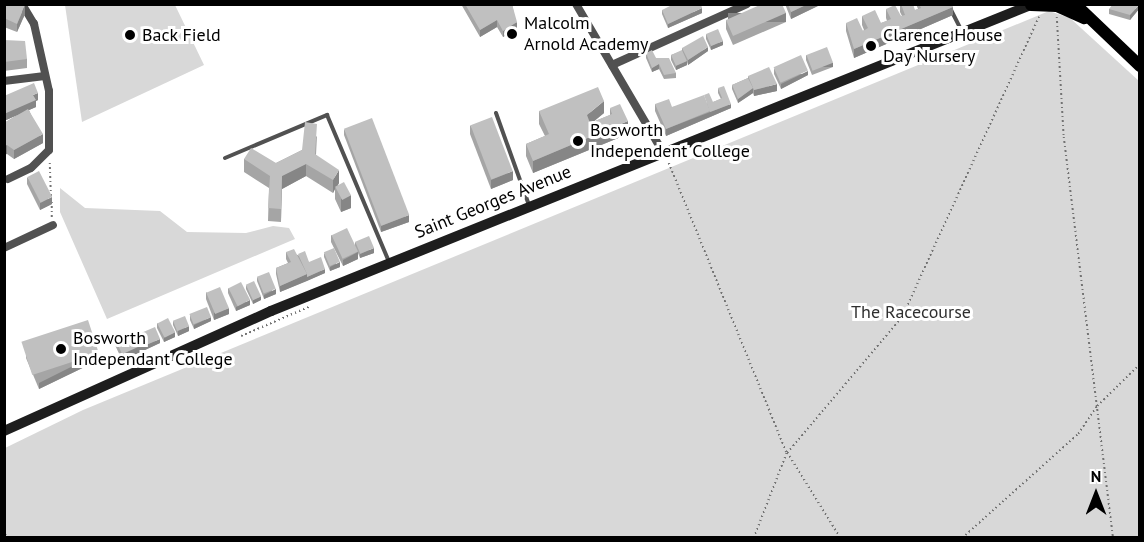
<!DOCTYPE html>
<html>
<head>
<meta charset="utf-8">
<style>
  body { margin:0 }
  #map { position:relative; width:1144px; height:542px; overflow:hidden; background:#fff; font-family:"PT Sans",sans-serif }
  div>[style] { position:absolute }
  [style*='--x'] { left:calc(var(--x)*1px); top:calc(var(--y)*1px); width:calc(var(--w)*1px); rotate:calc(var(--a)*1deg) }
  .green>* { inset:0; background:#d8d8d8 }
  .path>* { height:1.5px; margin-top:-0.75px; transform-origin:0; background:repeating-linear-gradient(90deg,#737373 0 1.5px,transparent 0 4.5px) }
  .lane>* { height:4px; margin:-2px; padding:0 2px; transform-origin:2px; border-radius:2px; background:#515151 }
  .street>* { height:8px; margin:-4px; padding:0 4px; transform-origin:4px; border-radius:4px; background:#515151 }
  .secondary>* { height:10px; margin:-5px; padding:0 5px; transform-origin:5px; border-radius:5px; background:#1e1e1e }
  .primary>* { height:12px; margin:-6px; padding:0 6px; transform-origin:6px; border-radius:6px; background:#000 }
  .wall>* { inset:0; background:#a5a5a5 }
  .shaded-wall>* { inset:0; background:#868686; transform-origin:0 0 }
  .building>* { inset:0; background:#c0c0c0; transform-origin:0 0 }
  .dots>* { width:16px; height:16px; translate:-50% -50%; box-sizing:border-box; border:3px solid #fff; border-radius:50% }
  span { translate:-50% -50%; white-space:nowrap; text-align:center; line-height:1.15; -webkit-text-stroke:6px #fff; paint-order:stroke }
  .poi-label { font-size:18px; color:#000 }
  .left { translate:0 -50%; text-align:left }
  .street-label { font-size:18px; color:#000 }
  .park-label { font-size:18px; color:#2f2f2f }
  .frame { position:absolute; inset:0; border:6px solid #000; pointer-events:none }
  .north { position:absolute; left:1066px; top:464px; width:60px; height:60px; -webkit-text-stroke:4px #fff; paint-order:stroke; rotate:0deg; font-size:16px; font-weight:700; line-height:24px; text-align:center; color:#000 }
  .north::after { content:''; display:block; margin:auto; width:21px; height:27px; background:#000; clip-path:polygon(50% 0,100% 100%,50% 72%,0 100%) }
</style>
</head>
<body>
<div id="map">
  <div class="green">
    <i style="clip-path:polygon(65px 5px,175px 5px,204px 65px,82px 122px)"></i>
    <i style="clip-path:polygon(1049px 11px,1070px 18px,1139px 81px,1139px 537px,5px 538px,5px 448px,83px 410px)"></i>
    <i style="clip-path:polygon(60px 188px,85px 208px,160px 211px,187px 232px,246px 233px,273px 226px,289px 228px,295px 239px,107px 319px,60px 212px)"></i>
  </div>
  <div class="path">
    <i style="--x:1057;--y:17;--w:120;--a:86.7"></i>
    <i style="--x:1064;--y:137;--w:404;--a:83"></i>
    <i style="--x:50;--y:163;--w:34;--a:88"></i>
    <i style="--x:669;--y:163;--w:313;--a:67.9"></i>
    <i style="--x:787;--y:453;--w:91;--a:111.2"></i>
    <i style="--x:52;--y:202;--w:16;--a:90"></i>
    <i style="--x:241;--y:336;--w:76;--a:-23.2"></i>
    <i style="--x:4;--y:530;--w:9;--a:69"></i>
    <i style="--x:840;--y:538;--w:100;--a:-121.9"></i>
    <i style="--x:787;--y:453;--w:178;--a:-49.8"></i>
    <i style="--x:902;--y:317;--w:330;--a:-65.5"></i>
    <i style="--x:962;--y:538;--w:156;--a:-41.9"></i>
    <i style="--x:1078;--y:434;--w:34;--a:-56"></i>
    <i style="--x:1097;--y:406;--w:60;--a:-44.3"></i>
  </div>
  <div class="lane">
    <i style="--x:948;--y:4;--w:29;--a:63"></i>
    <i style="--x:496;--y:113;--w:98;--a:70.3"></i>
    <i style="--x:225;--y:158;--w:111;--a:-22.9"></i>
    <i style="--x:327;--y:115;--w:160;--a:67.1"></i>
  </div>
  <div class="street">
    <i style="--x:576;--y:4;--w:172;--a:59.6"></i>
    <i style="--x:612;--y:65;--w:148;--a:-24.3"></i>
    <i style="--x:4;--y:81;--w:41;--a:-7"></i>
    <i style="--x:8;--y:179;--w:25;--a:-26"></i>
    <i style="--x:31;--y:168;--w:25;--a:-45"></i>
    <i style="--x:49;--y:150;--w:59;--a:-90"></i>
    <i style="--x:49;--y:91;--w:69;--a:-102.6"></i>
    <i style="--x:34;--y:24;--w:23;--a:-121"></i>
    <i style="--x:4;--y:248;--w:54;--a:-25.1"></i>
  </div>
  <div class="secondary">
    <i style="--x:4;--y:431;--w:293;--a:-24.2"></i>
    <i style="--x:271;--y:311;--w:822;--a:-21.94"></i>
  </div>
  <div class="primary">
    <i style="--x:1075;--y:4;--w:90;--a:43.6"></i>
    <i style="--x:1031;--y:5;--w:26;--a:2"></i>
    <i style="--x:1057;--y:6;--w:30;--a:24"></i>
  </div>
  <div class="wall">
    <i style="clip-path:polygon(4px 4px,25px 14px,17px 32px,4px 27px)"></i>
    <i style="clip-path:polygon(461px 4px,512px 4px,517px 29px,503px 37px,497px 27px,480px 37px)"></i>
    <i style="clip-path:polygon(785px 4px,822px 4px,791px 19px)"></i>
    <i style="clip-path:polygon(900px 4px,915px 10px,918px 9px,916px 4px,952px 4px,953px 15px,854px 58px,846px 31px,846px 23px,863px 31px,864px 30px,862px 25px,862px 16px,881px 23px,887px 21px,886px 18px,886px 9px,901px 16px,902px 16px,900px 12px)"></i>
    <i style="clip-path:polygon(1109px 9px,1139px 9px,1130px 20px,1109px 14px)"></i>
    <i style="clip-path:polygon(662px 10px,702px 13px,668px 28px,662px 14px)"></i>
    <i style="clip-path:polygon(726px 20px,786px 22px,733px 45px,726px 29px)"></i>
    <i style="clip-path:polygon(706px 34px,723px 45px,711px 50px,706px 39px)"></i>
    <i style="clip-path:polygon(4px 40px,27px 59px,27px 68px,4px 71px)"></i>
    <i style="clip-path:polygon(682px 48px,708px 51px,688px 65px,687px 62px,687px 65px,676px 70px,671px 60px,671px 55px,682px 51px)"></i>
    <i style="clip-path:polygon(646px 53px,656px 58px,676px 73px,676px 78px,664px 79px,659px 69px,652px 72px,646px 58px)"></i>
    <i style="clip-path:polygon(806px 55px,833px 67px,812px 75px,806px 60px)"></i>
    <i style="clip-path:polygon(774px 69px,808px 75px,781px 89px,774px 74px)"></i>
    <i style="clip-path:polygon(748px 76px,777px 91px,754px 96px,753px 93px,738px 103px,732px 89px,732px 85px,748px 78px)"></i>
    <i style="clip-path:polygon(718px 88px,731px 108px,666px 136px,655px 111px,655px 104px,672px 107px,713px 102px,721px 99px,718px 93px)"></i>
    <i style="clip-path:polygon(4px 96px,38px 100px,36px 101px,36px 107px,29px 110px,43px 143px,14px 159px,7px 154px,4px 123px,19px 114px,4px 121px)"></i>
    <i style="clip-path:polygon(610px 108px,628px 134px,533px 173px,526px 156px,526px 144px,545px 136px,539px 124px,539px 111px,604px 113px,593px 122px,610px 115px)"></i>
    <i style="clip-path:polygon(470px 125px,513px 180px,491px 189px,470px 134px)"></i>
    <i style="clip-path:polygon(344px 129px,409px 222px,381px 232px,344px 135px)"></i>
    <i style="clip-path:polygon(317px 136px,316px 155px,339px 183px,338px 185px,351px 208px,341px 212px,335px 199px,335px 189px,333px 193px,306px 176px,282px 189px,281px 222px,268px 221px,269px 188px,244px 172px,244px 159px,276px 163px,302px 150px)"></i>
    <i style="clip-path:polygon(27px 177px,52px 204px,40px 210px,27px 184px)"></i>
    <i style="clip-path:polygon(331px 235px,355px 246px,355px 242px,374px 253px,360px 258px,358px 253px,358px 259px,343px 266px,331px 242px)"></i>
    <i style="clip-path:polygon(286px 252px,298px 255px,309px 262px,325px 273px,280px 292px,276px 274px,276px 268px,288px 263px,286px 259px)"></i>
    <i style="clip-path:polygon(324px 253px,340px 267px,330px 271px,324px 257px)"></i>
    <i style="clip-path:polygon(257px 277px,276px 294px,264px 299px,257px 281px)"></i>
    <i style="clip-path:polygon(246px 285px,261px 300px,253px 304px,246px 289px)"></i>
    <i style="clip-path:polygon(228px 288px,250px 305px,236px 311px,228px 293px)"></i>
    <i style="clip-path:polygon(206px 292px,229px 314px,214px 320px,206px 299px)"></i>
    <i style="clip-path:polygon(190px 315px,211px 321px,194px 329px,190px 320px)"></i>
    <i style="clip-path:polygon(173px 321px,189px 331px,178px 336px,173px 325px)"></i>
    <i style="clip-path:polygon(157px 323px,175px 337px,164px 342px,157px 328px)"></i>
    <i style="clip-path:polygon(136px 335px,160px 343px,122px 360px,115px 345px,115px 338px)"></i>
    <i style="clip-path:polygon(26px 352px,99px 360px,39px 389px,26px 358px)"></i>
  </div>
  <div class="shaded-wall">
    <i style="clip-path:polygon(808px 4px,822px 4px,791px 19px,791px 12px)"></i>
    <i style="clip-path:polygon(25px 5px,25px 14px,17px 32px,17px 24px)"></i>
    <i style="clip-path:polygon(1139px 5px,1139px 9px,1130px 20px,1130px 15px)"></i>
    <i style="clip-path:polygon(953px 7px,953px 15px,854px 58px,854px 49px)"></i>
    <i style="clip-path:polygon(702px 8px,702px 13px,668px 28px,668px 24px)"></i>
    <i style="left:786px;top:13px;width:9px;height:58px;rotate:90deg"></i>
    <i style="clip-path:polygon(497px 20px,497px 27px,480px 37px,480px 30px)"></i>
    <i style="clip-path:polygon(517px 22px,517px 29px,503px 37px,503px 31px)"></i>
    <i style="clip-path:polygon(723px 41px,723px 45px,711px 50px,711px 46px)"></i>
    <i style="clip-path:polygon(708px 47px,708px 51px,688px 65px,688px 60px)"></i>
    <i style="clip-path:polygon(687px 61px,687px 65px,676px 70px,676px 66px)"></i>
    <i style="left:833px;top:63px;width:4px;height:22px;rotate:90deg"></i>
    <i style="clip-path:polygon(659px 64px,659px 69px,652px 72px,652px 68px)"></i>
    <i style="clip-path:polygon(808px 71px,808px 75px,781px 89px,781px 84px)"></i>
    <i style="clip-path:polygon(777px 84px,777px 91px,754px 96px,754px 90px)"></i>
    <i style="clip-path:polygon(753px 88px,753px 93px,738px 103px,738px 99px)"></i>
    <i style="clip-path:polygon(38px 93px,38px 100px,36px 101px,36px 107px,4px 121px,4px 114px,33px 95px)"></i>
    <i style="clip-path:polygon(604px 101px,604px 113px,587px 127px,587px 115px)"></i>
    <i style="clip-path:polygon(731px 104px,731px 108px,666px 136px,666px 129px)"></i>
    <i style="clip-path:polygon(628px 121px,628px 134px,533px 173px,533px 161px)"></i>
    <i style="clip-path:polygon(43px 134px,43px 143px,14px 159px,14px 150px)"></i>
    <i style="clip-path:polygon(7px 145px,7px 154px,4px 155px,4px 146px)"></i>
    <i style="clip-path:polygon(306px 164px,306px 176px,282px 189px,281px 222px,282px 176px)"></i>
    <i style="clip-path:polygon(339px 170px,339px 183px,336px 188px,335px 187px,335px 189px,333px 193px,333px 180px)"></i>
    <i style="clip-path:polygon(513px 171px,513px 180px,491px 189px,491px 180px)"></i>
    <i style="clip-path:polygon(351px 195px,351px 208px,341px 212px,341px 199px)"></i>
    <i style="clip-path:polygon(52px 197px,52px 204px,40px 210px,40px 203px)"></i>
    <i style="clip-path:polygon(409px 215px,409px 222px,381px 232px,381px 226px)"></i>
    <i style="clip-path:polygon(374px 248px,374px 253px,360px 258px,360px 254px)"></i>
    <i style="clip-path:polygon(358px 252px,358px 259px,343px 266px,343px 260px)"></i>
    <i style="clip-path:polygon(340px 262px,340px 267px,330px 271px,330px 267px)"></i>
    <i style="clip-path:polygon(325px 269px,325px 273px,307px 281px,307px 277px)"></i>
    <i style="clip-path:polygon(307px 274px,307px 281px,280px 292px,280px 286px)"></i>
    <i style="clip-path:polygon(276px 289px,276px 294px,264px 299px,264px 295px)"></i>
    <i style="clip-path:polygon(261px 296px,261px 300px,253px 304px,253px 300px)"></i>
    <i style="clip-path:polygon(250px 300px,250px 305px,236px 311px,236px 307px)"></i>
    <i style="clip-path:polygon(229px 308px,229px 314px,214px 320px,214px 313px)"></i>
    <i style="clip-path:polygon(211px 317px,211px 321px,194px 329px,194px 325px)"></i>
    <i style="clip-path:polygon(189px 326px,189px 331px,178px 336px,178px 331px)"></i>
    <i style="clip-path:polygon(175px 332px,175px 337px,164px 342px,164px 337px)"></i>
    <i style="clip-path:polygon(160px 339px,160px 343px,141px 352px,141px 347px)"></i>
    <i style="clip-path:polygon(141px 345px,141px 352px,122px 360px,122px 353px)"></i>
    <i style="clip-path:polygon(99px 353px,99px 360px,39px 389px,39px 383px)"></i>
  </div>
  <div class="building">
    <i style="clip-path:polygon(4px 4px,25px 5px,17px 24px,4px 18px)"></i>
    <i style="clip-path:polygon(465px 4px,512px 4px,517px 22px,503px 31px,497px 20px,480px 30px)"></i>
    <i style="clip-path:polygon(674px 4px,701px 4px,702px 8px,668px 24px,662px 10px)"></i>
    <i style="clip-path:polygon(762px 4px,782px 4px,786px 13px,733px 36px,726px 20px)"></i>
    <i style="clip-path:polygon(788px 4px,808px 4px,791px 12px)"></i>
    <i style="clip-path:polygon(901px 4px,913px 4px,915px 10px,921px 8px,919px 4px,952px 4px,953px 7px,854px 49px,846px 23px,857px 18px,863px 31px,868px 28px,862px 16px,875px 10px,881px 23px,891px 19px,886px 9px,895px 5px,901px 16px,905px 15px)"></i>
    <i style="clip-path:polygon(1113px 4px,1138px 4px,1139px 5px,1130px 15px,1109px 9px)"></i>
    <i style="left:718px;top:29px;width:13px;height:13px;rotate:67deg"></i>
    <i style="clip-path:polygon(703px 36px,708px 47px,688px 60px,682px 48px)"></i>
    <i style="clip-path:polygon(4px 40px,25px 41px,27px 59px,4px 62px)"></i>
    <i style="left:827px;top:47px;width:17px;height:22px;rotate:69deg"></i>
    <i style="clip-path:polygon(652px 50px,656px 58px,669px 58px,676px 73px,664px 75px,659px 64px,652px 68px,646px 53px)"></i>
    <i style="left:682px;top:50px;width:12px;height:12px;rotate:66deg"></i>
    <i style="left:801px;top:55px;width:17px;height:30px;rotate:66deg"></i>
    <i style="clip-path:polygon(769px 67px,777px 84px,754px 90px,748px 76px)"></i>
    <i style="clip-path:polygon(748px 78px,753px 88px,738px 99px,732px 85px)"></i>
    <i style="clip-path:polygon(34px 83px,38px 93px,33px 95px,36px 100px,4px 114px,4px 96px)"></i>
    <i style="clip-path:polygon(724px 86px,731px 104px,710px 112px,704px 95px,709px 93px,713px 102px,722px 98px,718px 88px)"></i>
    <i style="clip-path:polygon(598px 87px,604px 101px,587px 115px,590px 123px,612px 114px,610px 108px,620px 104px,628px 121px,533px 161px,526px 144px,549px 134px,539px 111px)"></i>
    <i style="clip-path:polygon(704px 95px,710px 111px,666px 129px,655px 104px,669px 99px,672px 107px)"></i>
    <i style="clip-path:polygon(28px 109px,43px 134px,14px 150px,7px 145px,4px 146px,4px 123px)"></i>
    <i style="left:492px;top:117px;width:58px;height:23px;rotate:69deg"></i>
    <i style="left:372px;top:118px;width:104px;height:30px;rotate:69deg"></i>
    <i style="clip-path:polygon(305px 122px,317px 124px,315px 154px,339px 170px,333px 180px,306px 164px,282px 176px,281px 209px,268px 208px,270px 176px,244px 159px,251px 148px,276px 163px,302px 150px)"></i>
    <i style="left:39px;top:171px;width:29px;height:13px;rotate:63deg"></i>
    <i style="left:344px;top:182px;width:15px;height:10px;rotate:62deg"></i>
    <i style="left:347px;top:228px;width:26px;height:17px;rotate:65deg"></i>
    <i style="left:369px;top:236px;width:13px;height:15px;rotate:67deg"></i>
    <i style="left:334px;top:248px;width:15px;height:11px;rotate:67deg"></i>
    <i style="clip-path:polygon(294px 249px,307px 274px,280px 286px,276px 268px,291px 262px,286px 252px)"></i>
    <i style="clip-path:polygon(305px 251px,309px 262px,321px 257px,325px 269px,307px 277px,307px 274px,298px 254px)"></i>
    <i style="left:269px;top:272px;width:18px;height:13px;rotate:68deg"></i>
    <i style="left:254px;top:281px;width:17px;height:9px;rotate:65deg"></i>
    <i style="left:241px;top:282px;width:20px;height:14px;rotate:63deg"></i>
    <i style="left:220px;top:287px;width:23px;height:15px;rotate:67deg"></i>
    <i style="left:207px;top:307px;width:11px;height:19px;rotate:68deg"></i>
    <i style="left:185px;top:316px;width:11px;height:13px;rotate:68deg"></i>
    <i style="left:168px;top:318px;width:16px;height:12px;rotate:63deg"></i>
    <i style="left:88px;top:320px;width:35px;height:70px;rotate:72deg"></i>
    <i style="left:155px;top:327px;width:13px;height:21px;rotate:67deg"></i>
    <i style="left:134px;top:330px;width:17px;height:21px;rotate:65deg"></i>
  </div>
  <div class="dots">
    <i style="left:512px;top:34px;background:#000"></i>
    <i style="left:130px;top:35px;background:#000"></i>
    <i style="left:871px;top:46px;background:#000"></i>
    <i style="left:578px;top:141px;background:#000"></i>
    <i style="left:61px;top:349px;background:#000"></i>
  </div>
  <div class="poi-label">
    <span class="left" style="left:524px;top:34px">Malcolm<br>Arnold Academy</span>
    <span class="left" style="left:142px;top:35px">Back Field</span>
    <span class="left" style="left:883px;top:46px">Clarence House<br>Day Nursery</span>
    <span class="left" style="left:590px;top:141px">Bosworth<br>Independent College</span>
    <span class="left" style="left:73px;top:349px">Bosworth<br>Independant College</span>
  </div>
  <div class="street-label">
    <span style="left:493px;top:202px;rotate:-22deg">Saint Georges Avenue</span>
  </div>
  <div class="park-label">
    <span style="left:911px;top:312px">The Racecourse</span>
  </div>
  <div class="frame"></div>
  <div class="north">N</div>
</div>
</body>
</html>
